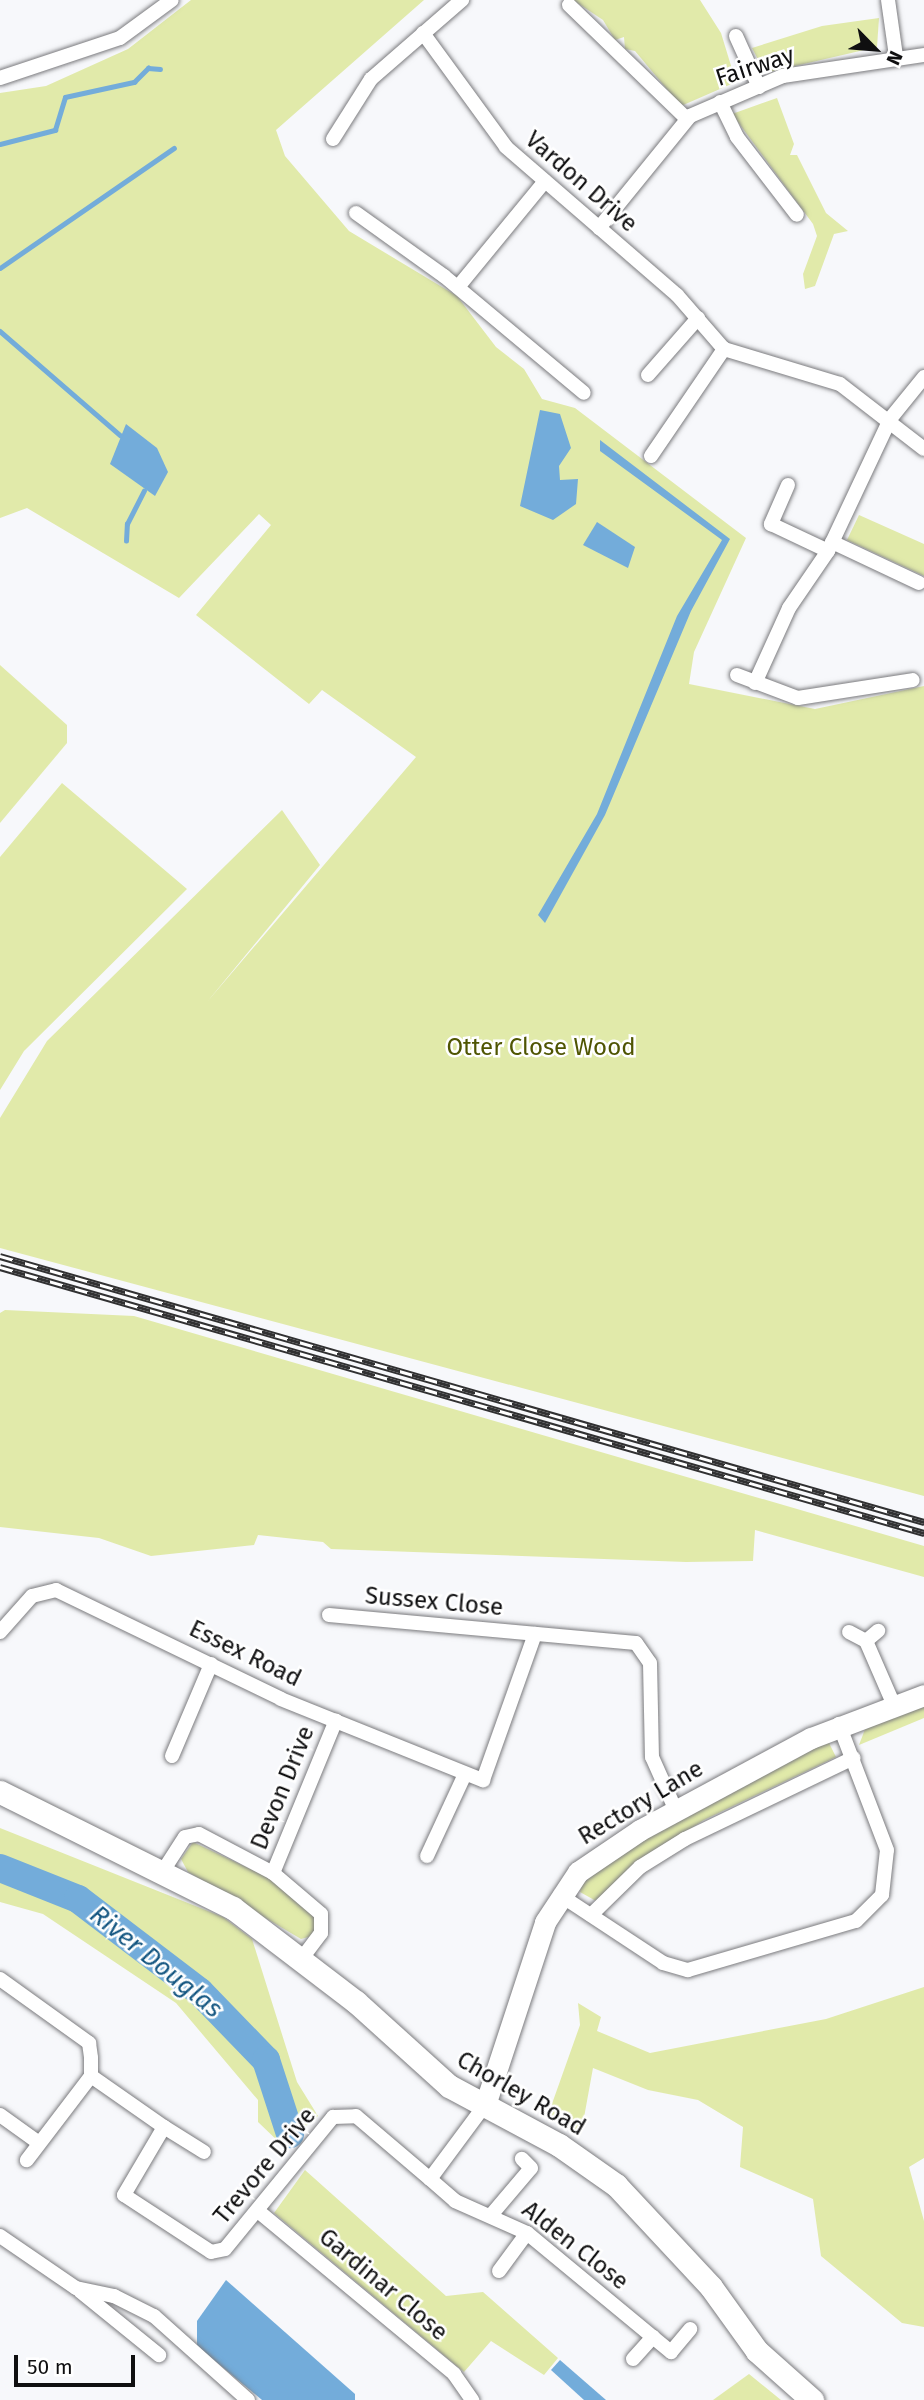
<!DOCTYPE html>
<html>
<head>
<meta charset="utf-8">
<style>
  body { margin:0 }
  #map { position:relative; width:924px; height:2400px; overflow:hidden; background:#f7f8fb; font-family:"Fira Sans",sans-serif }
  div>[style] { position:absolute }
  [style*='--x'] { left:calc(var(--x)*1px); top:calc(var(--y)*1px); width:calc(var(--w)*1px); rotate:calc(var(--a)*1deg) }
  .green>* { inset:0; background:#e1eaaa }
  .water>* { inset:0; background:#73acda }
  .stream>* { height:4.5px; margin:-2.25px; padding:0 2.25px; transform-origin:2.25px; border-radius:2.25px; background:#73acda }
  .river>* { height:28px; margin:-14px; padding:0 14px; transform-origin:14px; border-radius:14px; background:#73acda }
  .roads { filter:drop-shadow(0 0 2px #7b7b7e) drop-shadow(0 0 2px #7b7b7e) }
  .minor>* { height:14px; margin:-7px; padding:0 7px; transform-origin:7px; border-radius:7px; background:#fff }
  .secondary>* { height:21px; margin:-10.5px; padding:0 10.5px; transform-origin:10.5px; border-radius:10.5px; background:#fff }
  .primary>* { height:23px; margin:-11.5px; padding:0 11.5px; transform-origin:11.5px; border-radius:11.5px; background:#fff }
  .rail>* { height:7px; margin-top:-3.5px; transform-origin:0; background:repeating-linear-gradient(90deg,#fff 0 13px,#313132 0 26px); box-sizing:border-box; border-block:2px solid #313132 }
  span { translate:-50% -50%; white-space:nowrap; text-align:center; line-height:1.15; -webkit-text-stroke:5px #fff; paint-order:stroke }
  .street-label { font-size:24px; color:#0f0f10 }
  .park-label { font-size:24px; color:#4f5502 }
  .water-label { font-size:26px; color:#145681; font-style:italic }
  .north { position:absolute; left:840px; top:14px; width:70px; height:70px; -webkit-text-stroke:5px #fff; paint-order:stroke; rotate:115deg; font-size:19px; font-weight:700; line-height:28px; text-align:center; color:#0f0f10 }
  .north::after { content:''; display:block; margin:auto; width:24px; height:32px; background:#0f0f10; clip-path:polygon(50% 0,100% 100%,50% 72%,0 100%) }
  .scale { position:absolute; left:14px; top:2355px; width:121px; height:32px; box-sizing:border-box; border:4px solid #0f0f10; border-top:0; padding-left:9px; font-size:21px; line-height:24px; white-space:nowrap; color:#0f0f10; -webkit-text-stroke:5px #fff; paint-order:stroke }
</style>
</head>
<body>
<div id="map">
  <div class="green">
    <i style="clip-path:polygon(191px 0,424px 0,276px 130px,285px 156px,349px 231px,457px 296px,496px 347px,524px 369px,542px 399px,575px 408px,746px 538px,694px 652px,689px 684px,815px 709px,924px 686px,924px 1496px,0 1248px,0 1118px,47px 1041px,282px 810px,320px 865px,207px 1002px,416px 757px,322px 690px,309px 704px,196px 615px,271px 525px,259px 514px,179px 598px,27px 508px,0 518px,0 93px,46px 86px,128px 49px)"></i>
    <i style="clip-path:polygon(573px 0,700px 0,721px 33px,736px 82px,681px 106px,635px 51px,625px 49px,624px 37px,615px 40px,603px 20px)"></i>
    <i style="clip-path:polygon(879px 18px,877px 47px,765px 73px,752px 48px,822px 26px)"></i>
    <i style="clip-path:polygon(777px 98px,794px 144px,790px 155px,797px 155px,826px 213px,848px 231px,834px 234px,815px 286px,805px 289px,803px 274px,817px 236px,813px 224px,732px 114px)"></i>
    <i style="clip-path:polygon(859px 515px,924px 544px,924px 576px,847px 540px)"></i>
    <i style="clip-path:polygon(0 665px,67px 725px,67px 743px,0 823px)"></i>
    <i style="clip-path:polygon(62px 783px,187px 889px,24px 1051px,0 1090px,0 857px)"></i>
    <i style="clip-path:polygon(5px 1310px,134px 1316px,924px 1546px,924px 1577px,755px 1530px,753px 1561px,686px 1562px,331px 1549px,323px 1542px,258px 1535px,254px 1545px,151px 1556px,99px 1538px,0 1527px,0 1313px)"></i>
    <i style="clip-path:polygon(924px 1707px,924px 1718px,859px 1745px,867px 1724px)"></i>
    <i style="clip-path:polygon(828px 1741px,836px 1757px,704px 1820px,643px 1859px,596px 1901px,580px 1892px,582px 1884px,628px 1849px)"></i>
    <i style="clip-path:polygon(0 1828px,223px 1917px,252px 1939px,297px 2082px,318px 2116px,282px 2145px,258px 2122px,258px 2100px,176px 2003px,43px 1914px,0 1902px)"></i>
    <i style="clip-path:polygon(193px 1842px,267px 1877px,311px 1911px,318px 1925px,312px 1936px,301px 1939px,188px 1872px,181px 1859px)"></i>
    <i style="clip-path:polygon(924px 1987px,924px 2158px,909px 2167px,924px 2221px,924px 2327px,902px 2323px,821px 2256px,813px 2199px,740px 2167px,743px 2127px,698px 2100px,648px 2090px,593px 2068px,581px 2134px,548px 2115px,580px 2025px,578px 2003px,601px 2017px,597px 2031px,650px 2053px,826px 2019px)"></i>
    <i style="clip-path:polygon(305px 2170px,446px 2296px,483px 2292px,558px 2358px,544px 2375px,491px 2341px,464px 2372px,274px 2213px)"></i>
    <i style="clip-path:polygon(749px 2374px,781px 2400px,713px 2400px)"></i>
  </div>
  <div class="water">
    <i style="clip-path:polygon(540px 410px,560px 414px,571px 448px,559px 466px,560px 480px,578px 479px,576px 504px,553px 520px,520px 506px)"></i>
    <i style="clip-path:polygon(126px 424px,157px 448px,168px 472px,155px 496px,110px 464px)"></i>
    <i style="clip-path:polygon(600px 440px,730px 539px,691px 611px,605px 815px,545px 923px,538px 915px,597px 814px,677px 616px,722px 540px,600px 451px)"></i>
    <i style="clip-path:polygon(597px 522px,635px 547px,628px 568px,583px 545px)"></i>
    <i style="clip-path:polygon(226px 2280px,355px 2394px,355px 2400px,262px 2400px,197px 2346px,197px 2321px)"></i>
    <i style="clip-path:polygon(560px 2360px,606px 2400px,584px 2400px,551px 2370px)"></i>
  </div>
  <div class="stream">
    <i style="--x:0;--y:144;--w:57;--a:-14.3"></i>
    <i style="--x:55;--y:130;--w:34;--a:-73"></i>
    <i style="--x:65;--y:97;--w:71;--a:-12.3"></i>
    <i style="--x:134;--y:82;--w:20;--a:-45"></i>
    <i style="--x:148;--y:68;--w:12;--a:5"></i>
    <i style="--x:0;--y:268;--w:211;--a:-34.6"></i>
    <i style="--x:0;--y:331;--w:159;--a:40.9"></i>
    <i style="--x:126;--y:541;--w:17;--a:-87"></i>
    <i style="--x:127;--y:524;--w:37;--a:-63"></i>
  </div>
  <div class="river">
    <i style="--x:0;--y:1868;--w:84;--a:21.7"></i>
    <i style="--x:78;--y:1899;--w:153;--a:37.3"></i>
    <i style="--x:200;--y:1992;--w:95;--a:45.9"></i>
    <i style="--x:266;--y:2060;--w:78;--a:72"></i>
  </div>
  <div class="roads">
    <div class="minor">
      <i style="--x:888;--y:0;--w:57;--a:81.9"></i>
      <i style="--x:569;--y:5;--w:164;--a:44"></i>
      <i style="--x:423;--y:33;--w:141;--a:53.9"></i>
      <i style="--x:506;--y:147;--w:226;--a:40.9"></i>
      <i style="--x:677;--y:295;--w:72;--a:49"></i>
      <i style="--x:724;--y:349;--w:121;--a:16.8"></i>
      <i style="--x:840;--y:384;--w:106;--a:37.7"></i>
      <i style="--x:736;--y:36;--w:56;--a:65.7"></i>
      <i style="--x:0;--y:78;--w:126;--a:-18.4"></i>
      <i style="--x:120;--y:38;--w:64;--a:-36.2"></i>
      <i style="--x:720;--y:102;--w:39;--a:64"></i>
      <i style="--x:737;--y:137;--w:98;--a:52.4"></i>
      <i style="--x:333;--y:139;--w:71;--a:-57.7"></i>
      <i style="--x:371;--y:79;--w:121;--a:-41"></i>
      <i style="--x:356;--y:213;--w:108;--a:35.6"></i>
      <i style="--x:444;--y:276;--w:182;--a:39.9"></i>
      <i style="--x:599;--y:228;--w:144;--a:-50.9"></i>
      <i style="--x:690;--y:116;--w:101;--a:-23.3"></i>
      <i style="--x:783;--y:76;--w:143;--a:-8.5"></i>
      <i style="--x:458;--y:287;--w:137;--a:-50.6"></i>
      <i style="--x:648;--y:375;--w:76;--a:-48.7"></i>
      <i style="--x:651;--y:456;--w:130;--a:-55.7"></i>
      <i style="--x:788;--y:485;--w:43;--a:113.6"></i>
      <i style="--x:771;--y:524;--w:63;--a:25.3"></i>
      <i style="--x:832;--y:542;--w:96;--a:25.2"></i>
      <i style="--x:737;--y:675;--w:65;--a:20.7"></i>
      <i style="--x:798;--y:698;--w:116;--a:-8.9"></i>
      <i style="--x:755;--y:683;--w:82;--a:-65.6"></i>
      <i style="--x:789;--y:608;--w:69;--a:-55.6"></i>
      <i style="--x:828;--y:551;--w:146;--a:-64.8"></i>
      <i style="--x:890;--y:419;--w:54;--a:-51"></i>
      <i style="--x:329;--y:1615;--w:308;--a:5.2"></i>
      <i style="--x:636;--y:1643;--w:24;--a:55"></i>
      <i style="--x:650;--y:1663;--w:94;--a:88.8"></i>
      <i style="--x:652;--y:1757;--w:59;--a:66"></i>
      <i style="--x:0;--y:1632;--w:48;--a:-48.4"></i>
      <i style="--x:32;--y:1596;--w:25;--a:-14"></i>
      <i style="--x:56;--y:1590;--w:250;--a:25.8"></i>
      <i style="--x:281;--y:1699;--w:218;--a:21.9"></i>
      <i style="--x:483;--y:1780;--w:155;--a:-70.4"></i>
      <i style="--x:849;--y:1632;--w:19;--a:28"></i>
      <i style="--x:866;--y:1641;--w:68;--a:66.5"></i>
      <i style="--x:866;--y:1641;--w:16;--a:-40"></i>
      <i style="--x:172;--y:1756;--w:100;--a:-67"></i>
      <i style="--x:427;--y:1856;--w:90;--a:-65.1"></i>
      <i style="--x:163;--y:1871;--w:40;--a:-57.1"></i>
      <i style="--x:185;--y:1837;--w:14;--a:-12"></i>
      <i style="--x:199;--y:1834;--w:84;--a:27.8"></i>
      <i style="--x:273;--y:1873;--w:63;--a:40.5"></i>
      <i style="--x:321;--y:1914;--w:19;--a:90"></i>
      <i style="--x:321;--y:1933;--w:31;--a:127"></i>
      <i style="--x:273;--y:1873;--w:165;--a:-67.6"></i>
      <i style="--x:560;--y:1895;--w:123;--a:33.4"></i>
      <i style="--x:663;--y:1963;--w:26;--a:16"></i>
      <i style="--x:688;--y:1970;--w:175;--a:-16.3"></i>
      <i style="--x:856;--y:1921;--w:37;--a:-45"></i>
      <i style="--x:882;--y:1895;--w:45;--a:-83.7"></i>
      <i style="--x:887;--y:1850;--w:135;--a:-110.9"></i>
      <i style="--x:591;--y:1915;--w:69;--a:-44.4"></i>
      <i style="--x:640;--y:1867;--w:53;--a:-31.9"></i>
      <i style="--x:685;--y:1839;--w:187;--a:-25.7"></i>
      <i style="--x:0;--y:1979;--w:110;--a:35.7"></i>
      <i style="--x:89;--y:2043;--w:15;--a:82"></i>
      <i style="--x:91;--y:2058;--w:18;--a:90"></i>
      <i style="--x:91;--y:2076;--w:106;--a:127.3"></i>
      <i style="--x:91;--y:2076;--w:89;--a:34.9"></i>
      <i style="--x:164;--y:2127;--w:79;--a:120.5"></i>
      <i style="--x:124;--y:2195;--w:104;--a:33.2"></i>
      <i style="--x:211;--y:2252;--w:14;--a:-12"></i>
      <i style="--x:225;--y:2249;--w:171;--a:-50.7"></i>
      <i style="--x:333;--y:2117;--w:23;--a:-2"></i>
      <i style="--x:356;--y:2116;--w:97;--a:40.4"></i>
      <i style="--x:430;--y:2179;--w:92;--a:-53.4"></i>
      <i style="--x:0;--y:2115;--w:48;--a:35.7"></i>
      <i style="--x:164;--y:2127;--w:47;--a:32"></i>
      <i style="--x:430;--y:2179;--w:33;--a:41"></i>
      <i style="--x:455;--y:2201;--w:79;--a:24"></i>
      <i style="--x:527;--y:2233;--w:187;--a:39.6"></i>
      <i style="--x:671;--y:2352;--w:30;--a:-50"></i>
      <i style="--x:258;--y:2211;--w:255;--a:39.7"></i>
      <i style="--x:454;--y:2374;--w:32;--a:55"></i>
      <i style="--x:492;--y:2214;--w:60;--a:-49.7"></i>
      <i style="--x:531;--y:2168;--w:13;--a:-135"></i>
      <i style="--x:0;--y:2236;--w:92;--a:34.4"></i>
      <i style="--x:76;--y:2288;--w:39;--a:12"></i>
      <i style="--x:114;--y:2296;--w:45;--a:26.6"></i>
      <i style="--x:154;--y:2316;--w:126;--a:41.8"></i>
      <i style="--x:499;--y:2271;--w:47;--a:-53.6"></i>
      <i style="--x:80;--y:2291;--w:102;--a:39"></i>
      <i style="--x:633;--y:2359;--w:30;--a:-48"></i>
    </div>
    <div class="secondary">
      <i style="--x:485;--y:2105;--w:193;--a:-71.8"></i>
      <i style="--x:545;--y:1922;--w:60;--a:-56.6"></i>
      <i style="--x:578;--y:1872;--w:75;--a:-34.1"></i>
      <i style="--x:640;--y:1830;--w:194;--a:-28.3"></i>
      <i style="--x:811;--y:1738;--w:121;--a:-20.8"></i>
    </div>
    <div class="primary">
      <i style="--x:0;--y:1792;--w:260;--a:26.5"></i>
      <i style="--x:233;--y:1908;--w:155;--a:37.4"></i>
      <i style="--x:356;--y:2002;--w:125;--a:42.1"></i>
      <i style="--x:449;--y:2086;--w:125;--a:28.2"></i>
      <i style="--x:559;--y:2145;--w:70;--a:35.1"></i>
      <i style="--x:616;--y:2185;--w:139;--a:47"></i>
      <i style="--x:711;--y:2287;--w:79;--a:54.3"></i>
      <i style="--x:757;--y:2351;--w:74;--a:41.7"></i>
    </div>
  </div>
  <div class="rail">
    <i style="--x:0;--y:1256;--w:962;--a:16.06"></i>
    <i style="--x:0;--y:1267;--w:962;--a:16.06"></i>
  </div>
  <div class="street-label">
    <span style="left:755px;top:67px;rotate:-18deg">Fairway</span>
    <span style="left:581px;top:182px;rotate:41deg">Vardon Drive</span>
    <span style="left:434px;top:1602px;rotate:5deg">Sussex Close</span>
    <span style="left:245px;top:1654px;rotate:26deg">Essex Road</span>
    <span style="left:283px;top:1788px;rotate:-68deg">Devon Drive</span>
    <span style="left:641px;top:1803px;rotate:-31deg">Rectory Lane</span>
    <span style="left:521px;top:2094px;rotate:30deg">Chorley Road</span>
    <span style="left:265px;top:2166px;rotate:-50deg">Trevore Drive</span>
    <span style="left:575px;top:2246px;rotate:38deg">Alden Close</span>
    <span style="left:383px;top:2285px;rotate:40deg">Gardinar Close</span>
  </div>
  <div class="park-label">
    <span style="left:541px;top:1048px">Otter Close Wood</span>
  </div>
  <div class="water-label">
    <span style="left:156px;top:1962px;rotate:39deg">River Douglas</span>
  </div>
  <div class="north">N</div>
  <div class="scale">50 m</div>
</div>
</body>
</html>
